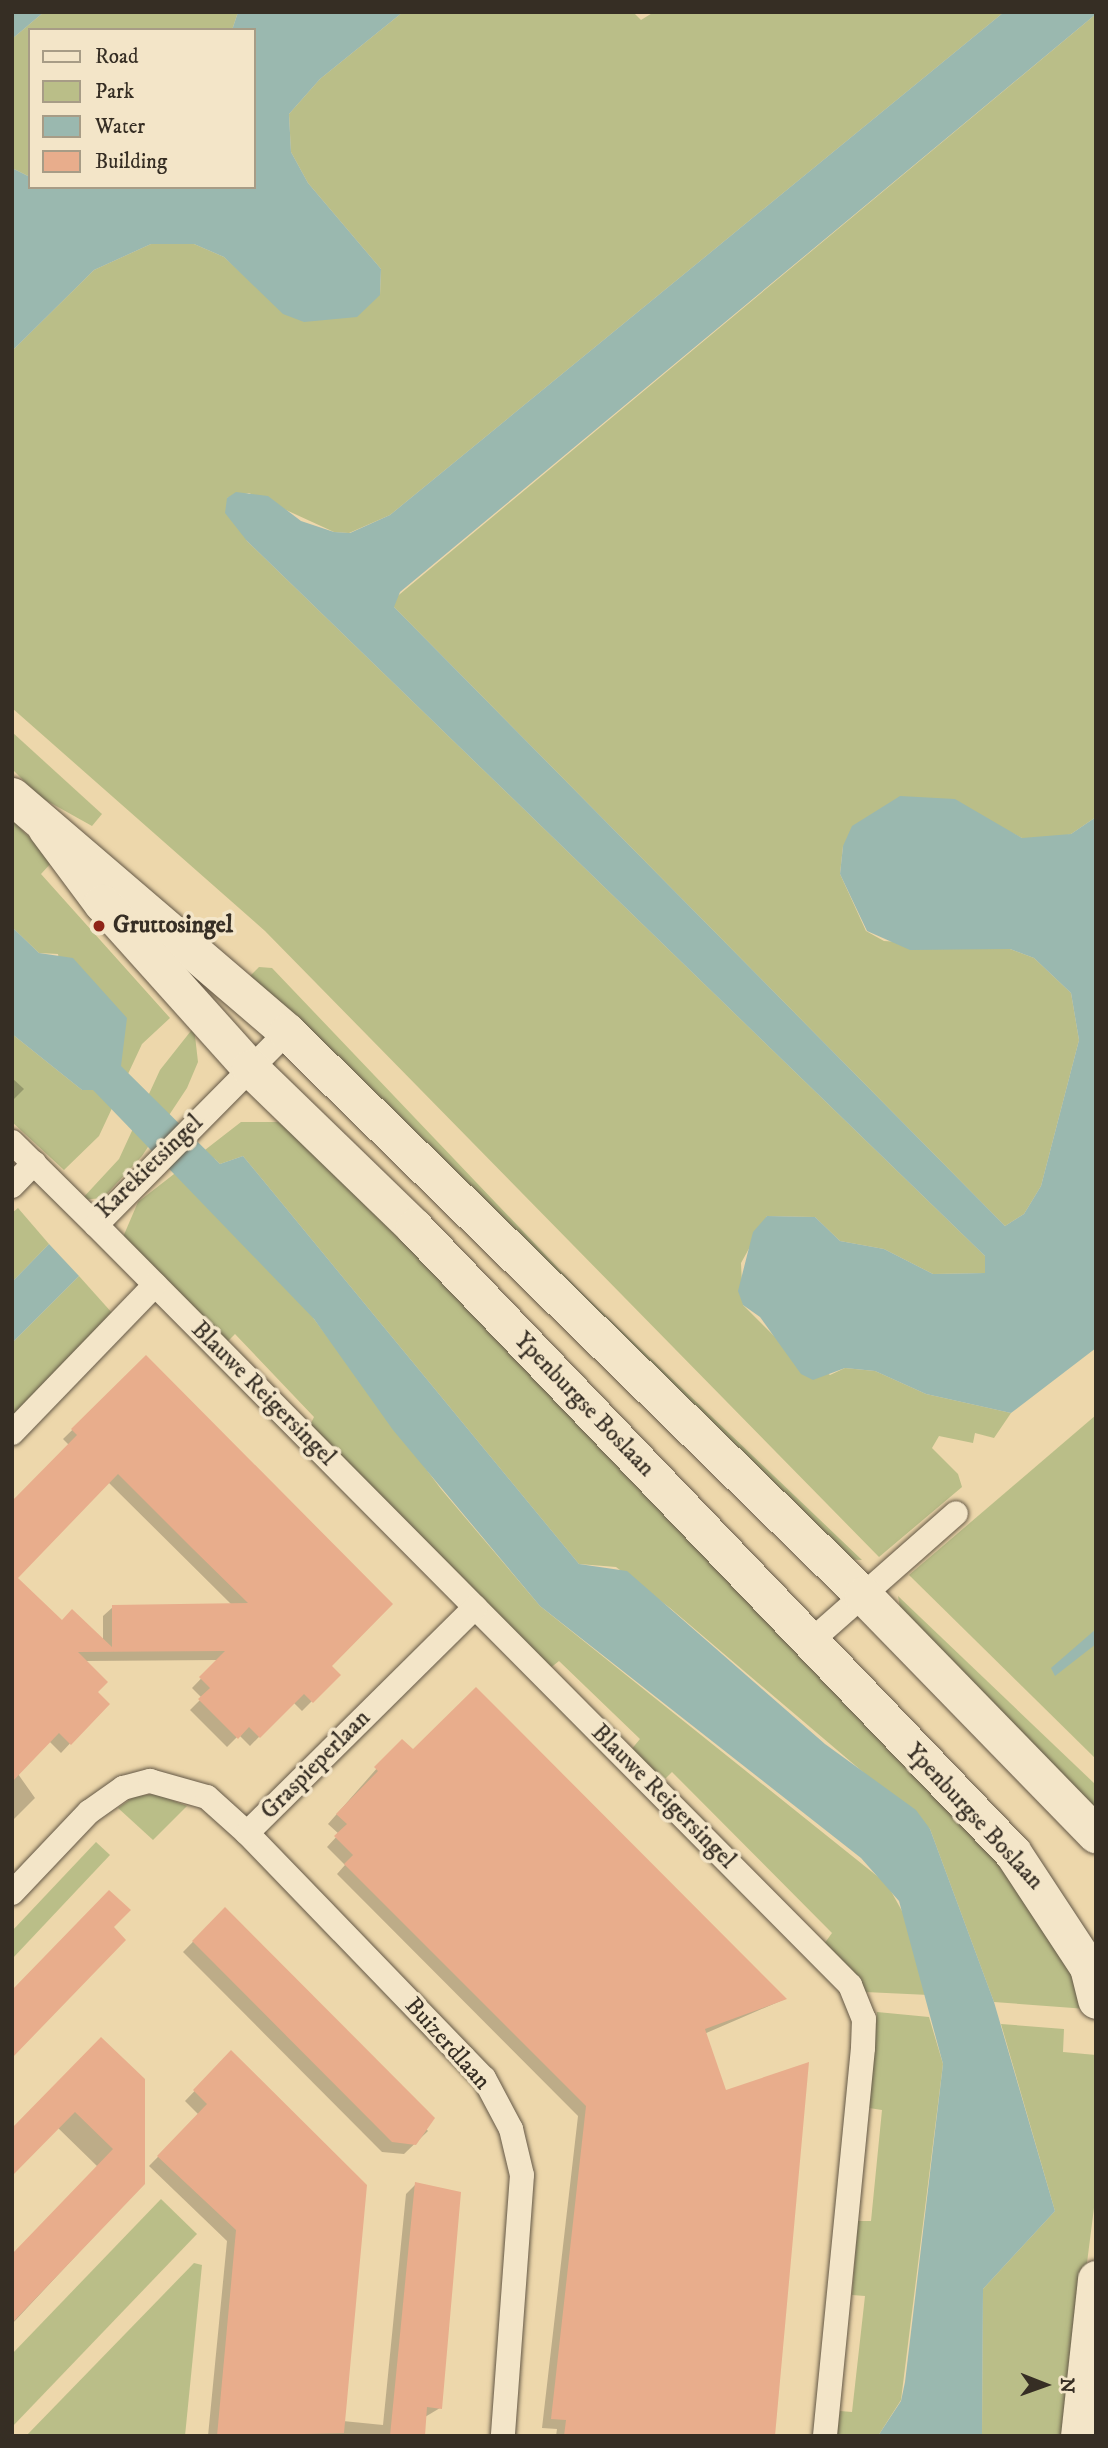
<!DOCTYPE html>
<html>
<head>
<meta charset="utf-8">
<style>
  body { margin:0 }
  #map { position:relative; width:1108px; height:2448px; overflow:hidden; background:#edd7ab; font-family:"IM FELL DW Pica",serif }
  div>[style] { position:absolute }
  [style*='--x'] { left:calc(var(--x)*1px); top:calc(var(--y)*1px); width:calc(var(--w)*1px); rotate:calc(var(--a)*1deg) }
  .green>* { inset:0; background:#babe88 }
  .water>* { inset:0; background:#9ab8af }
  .shadow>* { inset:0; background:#0003 }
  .building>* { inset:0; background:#e8ad8c }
  .roads { filter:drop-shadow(0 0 2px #645846) drop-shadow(0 0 2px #645846) }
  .street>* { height:24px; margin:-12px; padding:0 12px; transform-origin:12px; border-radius:12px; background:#f3e5c8 }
  .secondary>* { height:37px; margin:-18.5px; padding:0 18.5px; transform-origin:18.5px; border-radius:18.5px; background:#f3e5c8 }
  .dots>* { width:19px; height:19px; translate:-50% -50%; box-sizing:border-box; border:4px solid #f3e5c8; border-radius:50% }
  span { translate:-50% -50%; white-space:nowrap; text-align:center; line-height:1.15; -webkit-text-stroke:7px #f3e5c8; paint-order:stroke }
  .poi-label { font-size:24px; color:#362e24; font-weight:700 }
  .left { translate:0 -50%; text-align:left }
  .street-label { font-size:24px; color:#362e24 }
  .frame { position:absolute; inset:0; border:14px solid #362e24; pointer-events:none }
  .legend { position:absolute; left:28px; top:28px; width:228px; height:161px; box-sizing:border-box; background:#f3e5c8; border:2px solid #a79c86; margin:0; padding:9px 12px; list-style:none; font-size:21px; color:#362e24 }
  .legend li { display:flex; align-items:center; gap:14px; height:35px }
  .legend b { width:35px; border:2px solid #a79c86 }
  .north { position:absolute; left:1010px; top:2350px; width:70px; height:70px; -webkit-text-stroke:5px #f3e5c8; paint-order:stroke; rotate:91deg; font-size:19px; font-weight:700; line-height:28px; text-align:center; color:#362e24 }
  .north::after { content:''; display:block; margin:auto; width:24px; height:32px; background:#362e24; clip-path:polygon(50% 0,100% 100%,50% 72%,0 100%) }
</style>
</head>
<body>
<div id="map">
  <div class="green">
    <i style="clip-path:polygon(44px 12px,238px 12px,232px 30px,30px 30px,30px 177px,12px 168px,12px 39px)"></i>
    <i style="clip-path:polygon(403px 12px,633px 12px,641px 20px,654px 12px,1004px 12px,390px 515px,349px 533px,334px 532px,249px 493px,227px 498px,247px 541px,985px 1256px,985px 1273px,933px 1274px,884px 1249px,840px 1241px,815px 1217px,767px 1216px,741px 1263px,743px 1305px,778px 1340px,830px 1375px,845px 1368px,875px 1371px,926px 1394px,1011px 1413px,994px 1438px,975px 1433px,973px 1443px,939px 1436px,932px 1448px,958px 1474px,962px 1487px,879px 1557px,265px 931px,12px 708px,12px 351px,94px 270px,151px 244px,194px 244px,224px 257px,250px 281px,380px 295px,381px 269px,308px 183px,291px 152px,289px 114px,320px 79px)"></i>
    <i style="clip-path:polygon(1096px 14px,1096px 817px,1071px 834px,1047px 840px,1022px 838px,980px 817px,843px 846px,840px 874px,866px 931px,884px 941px,1010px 949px,1034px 958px,1071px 993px,1079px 1040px,1041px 1186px,1024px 1214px,1005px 1226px,394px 607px,394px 599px)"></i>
    <i style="clip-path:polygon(12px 732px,102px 814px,92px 826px,40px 797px,12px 769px)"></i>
    <i style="clip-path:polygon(12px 820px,53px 861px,41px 874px,170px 1018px,142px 1044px,99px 1136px,64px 1170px,12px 1122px,12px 1034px,82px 1090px,58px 954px,39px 953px,12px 927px)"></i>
    <i style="clip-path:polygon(259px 967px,272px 968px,579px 1290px,862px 1560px,841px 1559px,245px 981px)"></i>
    <i style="clip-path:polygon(194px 1027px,198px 1062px,187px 1088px,142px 1156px,103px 1198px,81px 1200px,119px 1159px,160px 1070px)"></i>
    <i style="clip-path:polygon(241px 1122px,278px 1122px,356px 1182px,1048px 1913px,1087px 2009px,994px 2002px,930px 1829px,670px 1608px,616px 1567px,579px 1564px,243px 1156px,220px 1164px,214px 1158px,314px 1319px,441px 1489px,540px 1606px,887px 1884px,907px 1920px,929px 1995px,865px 1992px,824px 1944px,832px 1933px,672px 1772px,661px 1783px,630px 1751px,640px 1739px,559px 1661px,549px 1669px,309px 1427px,314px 1417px,235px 1334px,225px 1344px,123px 1237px,138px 1202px)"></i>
    <i style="clip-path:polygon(18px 1208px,49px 1244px,12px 1282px,12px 1213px)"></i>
    <i style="clip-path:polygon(79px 1276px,113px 1314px,12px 1418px,12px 1343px)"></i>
    <i style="clip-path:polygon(1096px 1415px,1096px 1759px,909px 1575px)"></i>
    <i style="clip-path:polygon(898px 1596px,1096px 1785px,1096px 1816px,902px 1619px)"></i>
    <i style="clip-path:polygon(156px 1794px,187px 1806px,153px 1840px,118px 1808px,135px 1796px)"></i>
    <i style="clip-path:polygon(96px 1842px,110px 1855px,12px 1959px,12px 1931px)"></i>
    <i style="clip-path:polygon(877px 2012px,929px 2017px,943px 2064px,901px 2400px,878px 2436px,837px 2436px,840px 2411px,852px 2412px,865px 2296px,852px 2295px,858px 2221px,871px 2221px,882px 2110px,869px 2108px)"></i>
    <i style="clip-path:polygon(1001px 2024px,1064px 2029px,1063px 2052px,1096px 2055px,1096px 2192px,1065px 2436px,982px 2436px,983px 2289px,1055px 2211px)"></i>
    <i style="clip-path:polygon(161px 2199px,197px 2234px,12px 2427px,12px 2354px)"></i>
    <i style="clip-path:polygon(194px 2263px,202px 2265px,185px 2436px,26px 2436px)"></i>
  </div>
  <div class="water">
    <i style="clip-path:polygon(12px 12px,44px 12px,12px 39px)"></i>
    <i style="clip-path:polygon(238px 12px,403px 12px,320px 79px,289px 114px,291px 152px,308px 183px,381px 269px,380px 295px,357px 317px,304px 322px,283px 314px,224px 257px,194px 244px,151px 244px,94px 270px,12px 351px,12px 168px,30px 177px,30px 187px,254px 187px,254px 30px,232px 30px)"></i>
    <i style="clip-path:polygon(1004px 12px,1096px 14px,400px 592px,394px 607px,1005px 1226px,1024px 1214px,1041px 1186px,1079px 1040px,1071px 993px,1034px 958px,1010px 949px,910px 950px,867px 931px,840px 874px,843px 846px,852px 826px,900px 796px,955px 799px,1022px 838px,1071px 834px,1096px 817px,1096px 1348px,1011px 1413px,926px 1394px,875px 1371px,845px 1368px,813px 1380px,801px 1374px,760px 1317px,743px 1305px,738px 1291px,753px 1232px,767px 1216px,815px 1217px,840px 1241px,884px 1249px,933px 1274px,985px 1273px,985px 1256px,247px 541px,225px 513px,227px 498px,236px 492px,268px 496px,301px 521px,334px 532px,350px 533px,390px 515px)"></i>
    <i style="clip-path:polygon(12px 927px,39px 953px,73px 958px,127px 1018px,121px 1066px,220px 1164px,243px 1156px,579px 1564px,627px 1571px,825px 1744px,916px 1810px,930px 1829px,994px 2002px,1055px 2211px,983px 2289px,982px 2436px,878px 2436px,901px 2401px,905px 2382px,943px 2064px,899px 1901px,861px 1858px,540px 1606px,393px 1430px,314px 1319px,93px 1090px,82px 1090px,12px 1034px)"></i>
    <i style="clip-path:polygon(49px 1244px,79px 1276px,12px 1343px,12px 1282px)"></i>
    <i style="clip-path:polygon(1096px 1629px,1096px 1644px,1055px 1676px,1051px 1668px)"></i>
  </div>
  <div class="shadow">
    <i style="clip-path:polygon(12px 1078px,24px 1089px,12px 1101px)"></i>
    <i style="clip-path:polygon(evenodd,146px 1358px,329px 1666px,323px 1690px,302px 1711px,293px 1702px,250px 1746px,239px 1735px,227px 1747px,190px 1710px,202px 1698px,192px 1688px,219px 1660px,84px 1661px,95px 1693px,107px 1704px,61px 1753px,49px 1741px,18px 1774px,35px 1798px,12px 1821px,12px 1507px,69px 1445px,63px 1439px,146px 1358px,108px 1482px,232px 1605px,113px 1607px,103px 1616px,103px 1642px,62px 1622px,15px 1578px,108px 1482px)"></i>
    <i style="clip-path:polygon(393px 1750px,413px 1752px,785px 1999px,704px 2034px,770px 2436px,556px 2436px,557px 2429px,542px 2428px,578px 2116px,337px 1874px,345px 1865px,327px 1847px,339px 1834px,328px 1824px)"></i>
    <i style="clip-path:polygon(225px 1909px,428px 2131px,404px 2154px,382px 2152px,183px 1952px)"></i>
    <i style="clip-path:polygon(231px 2053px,343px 2421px,383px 2425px,406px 2194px,416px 2184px,440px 2408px,425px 2417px,423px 2436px,208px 2436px,227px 2241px,149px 2166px,199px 2115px,185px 2101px)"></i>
    <i style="clip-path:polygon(85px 2056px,144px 2183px,12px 2324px,12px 2256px,98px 2167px,57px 2127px)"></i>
  </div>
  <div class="building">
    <i style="clip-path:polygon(evenodd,146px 1355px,393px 1604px,332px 1666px,341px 1675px,313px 1703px,304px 1694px,260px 1738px,249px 1727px,238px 1739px,198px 1699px,210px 1688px,199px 1677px,225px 1651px,78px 1652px,108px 1682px,98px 1692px,110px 1704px,71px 1745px,59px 1733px,12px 1782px,12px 1501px,77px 1435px,71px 1429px,146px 1355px,118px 1474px,192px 1548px,248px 1603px,112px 1605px,112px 1647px,72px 1609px,62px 1620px,18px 1578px,118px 1474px)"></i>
    <i style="clip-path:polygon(476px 1687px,787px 1999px,705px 2029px,726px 2090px,809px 2062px,775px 2436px,564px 2436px,566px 2420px,551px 2419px,586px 2106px,344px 1864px,353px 1855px,334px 1836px,347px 1824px,336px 1814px,378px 1771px,374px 1767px,402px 1739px,413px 1749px)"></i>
    <i style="clip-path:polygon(109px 1890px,131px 1910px,114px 1927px,126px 1940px,12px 2058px,12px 1990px)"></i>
    <i style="clip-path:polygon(225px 1907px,435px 2118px,416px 2145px,392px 2142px,192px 1941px)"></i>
    <i style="clip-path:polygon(101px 2037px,145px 2079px,145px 2184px,12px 2323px,12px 2254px,113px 2149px,75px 2112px,12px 2176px,12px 2128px)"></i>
    <i style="clip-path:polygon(231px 2050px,367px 2185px,344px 2433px,217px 2436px,236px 2230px,157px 2156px,207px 2104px,193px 2090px)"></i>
    <i style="clip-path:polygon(415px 2182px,461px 2192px,442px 2409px,427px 2407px,425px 2436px,390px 2436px)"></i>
  </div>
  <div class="roads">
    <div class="street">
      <i style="--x:12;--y:1142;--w:118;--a:44.7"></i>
      <i style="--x:96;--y:1225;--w:272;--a:-45.3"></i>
      <i style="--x:12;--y:1186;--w:32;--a:-46"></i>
      <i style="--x:96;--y:1225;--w:1071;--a:45.23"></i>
      <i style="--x:850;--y:1985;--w:37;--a:68"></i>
      <i style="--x:864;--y:2019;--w:29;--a:92"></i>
      <i style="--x:863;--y:2048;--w:390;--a:95.6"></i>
      <i style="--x:12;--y:1433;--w:206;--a:-46"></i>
      <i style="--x:811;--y:1641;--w:193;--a:-41.4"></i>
      <i style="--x:247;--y:1833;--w:341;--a:46"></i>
      <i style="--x:484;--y:2078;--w:58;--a:62.1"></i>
      <i style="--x:511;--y:2129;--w:47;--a:76.6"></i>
      <i style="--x:522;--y:2175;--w:262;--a:94.2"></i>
      <i style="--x:12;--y:1893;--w:112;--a:-46.5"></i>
      <i style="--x:89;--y:1812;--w:42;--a:-35.2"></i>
      <i style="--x:123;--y:1788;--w:28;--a:-15"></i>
      <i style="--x:150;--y:1781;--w:59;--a:15.7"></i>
      <i style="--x:207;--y:1797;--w:54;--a:42"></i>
      <i style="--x:247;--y:1833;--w:321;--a:-44.7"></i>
    </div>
    <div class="secondary">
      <i style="--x:12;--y:796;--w:362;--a:40.6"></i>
      <i style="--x:287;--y:1032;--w:805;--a:44.35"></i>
      <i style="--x:863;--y:1595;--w:334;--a:45.8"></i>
      <i style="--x:46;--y:828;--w:94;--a:53.3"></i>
      <i style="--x:102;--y:903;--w:222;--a:48.1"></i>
      <i style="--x:250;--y:1068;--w:228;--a:44.1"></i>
      <i style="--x:414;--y:1227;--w:866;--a:46.26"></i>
      <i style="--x:1013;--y:1853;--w:136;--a:56.7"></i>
      <i style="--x:1088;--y:1967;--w:34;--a:76"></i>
      <i style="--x:1079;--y:2436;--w:158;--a:-83.8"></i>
    </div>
  </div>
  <div class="dots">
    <i style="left:99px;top:926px;background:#8f2418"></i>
  </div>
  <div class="poi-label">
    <span class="left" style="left:113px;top:926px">Gruttosingel</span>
  </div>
  <div class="street-label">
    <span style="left:150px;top:1167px;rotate:-44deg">Karekietsingel</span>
    <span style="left:263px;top:1394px;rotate:45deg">Blauwe Reigersingel</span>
    <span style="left:584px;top:1405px;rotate:46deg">Ypenburgse Boslaan</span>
    <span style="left:316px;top:1765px;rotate:-45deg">Graspieperlaan</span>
    <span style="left:663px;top:1797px;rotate:45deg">Blauwe Reigersingel</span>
    <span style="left:974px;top:1817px;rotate:47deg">Ypenburgse Boslaan</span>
    <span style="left:447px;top:2044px;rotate:48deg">Buizerdlaan</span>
  </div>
  <div class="frame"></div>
  <ul class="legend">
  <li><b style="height:9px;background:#f3e5c8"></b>Road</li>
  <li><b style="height:19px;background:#babe88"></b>Park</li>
  <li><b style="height:19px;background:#9ab8af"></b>Water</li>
  <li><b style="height:19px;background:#e8ad8c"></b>Building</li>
  </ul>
  <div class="north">N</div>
</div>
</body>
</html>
